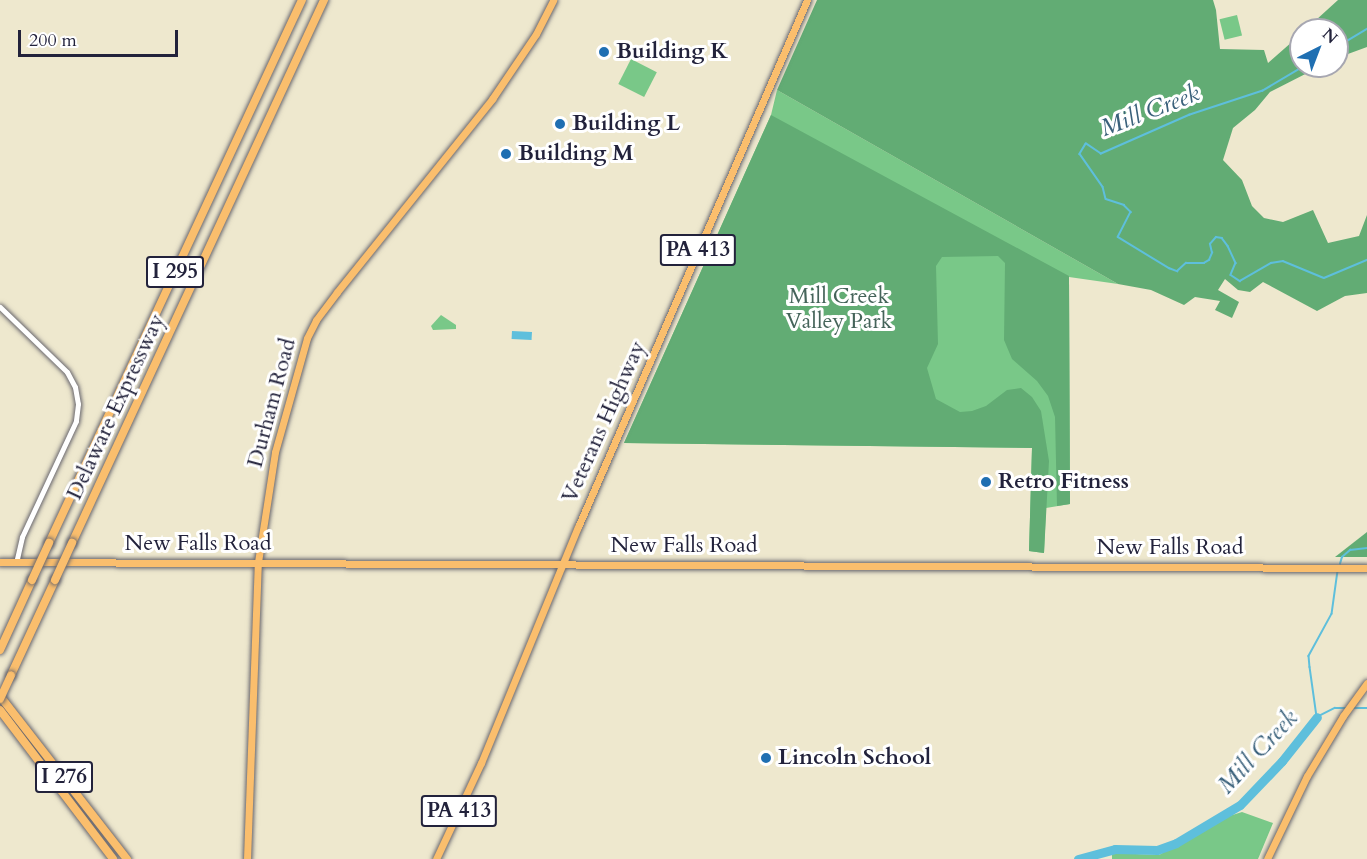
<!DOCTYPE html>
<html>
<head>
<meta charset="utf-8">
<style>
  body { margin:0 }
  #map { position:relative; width:1367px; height:859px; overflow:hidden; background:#eee8ce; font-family:Cardo,serif }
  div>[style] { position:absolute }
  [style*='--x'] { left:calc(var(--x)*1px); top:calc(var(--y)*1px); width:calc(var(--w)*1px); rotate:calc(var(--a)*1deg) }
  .green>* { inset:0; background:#79c888; transform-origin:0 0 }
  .forest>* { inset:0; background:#62ac74 }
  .water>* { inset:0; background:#5ebfdc; transform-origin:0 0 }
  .stream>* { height:1.5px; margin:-0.75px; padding:0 0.75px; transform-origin:0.75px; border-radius:0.75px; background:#5ebfdc }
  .river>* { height:9px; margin:-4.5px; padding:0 4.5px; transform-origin:4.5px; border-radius:4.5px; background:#5ebfdc }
  .roads { filter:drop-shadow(0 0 2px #69676e) drop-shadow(0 0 2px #69676e) }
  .minor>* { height:5px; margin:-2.5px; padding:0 2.5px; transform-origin:2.5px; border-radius:2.5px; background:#fff }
  .major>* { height:7px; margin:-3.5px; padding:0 3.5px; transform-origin:3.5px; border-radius:3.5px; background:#fabe6d }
  .highway>* { height:8px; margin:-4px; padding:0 4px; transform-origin:4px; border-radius:4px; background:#fabe6d }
  .bridges { filter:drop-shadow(0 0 2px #69676e) drop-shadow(0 0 2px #69676e) }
  .highway-bridge>* { height:8px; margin:-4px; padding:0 4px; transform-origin:4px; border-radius:4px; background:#fabe6d }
  .dots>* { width:16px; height:16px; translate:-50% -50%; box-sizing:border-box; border:3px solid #fff; border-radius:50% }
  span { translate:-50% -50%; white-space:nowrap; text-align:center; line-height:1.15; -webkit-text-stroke:6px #fff; paint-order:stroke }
  .shield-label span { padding:2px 4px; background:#fff; border:2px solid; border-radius:4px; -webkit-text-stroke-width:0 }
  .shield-label { font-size:21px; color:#22223b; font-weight:700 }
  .poi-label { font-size:22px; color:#22223b; font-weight:700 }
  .left { translate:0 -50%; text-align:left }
  .park-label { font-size:22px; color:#45645a }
  .street-label { font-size:22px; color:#22223b }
  .water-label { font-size:24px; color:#3a617b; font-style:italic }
  .north { position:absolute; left:1289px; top:18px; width:60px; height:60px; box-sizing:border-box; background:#fff; border:2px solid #a7a7b1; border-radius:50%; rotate:42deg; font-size:16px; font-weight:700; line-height:24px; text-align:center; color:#22223b }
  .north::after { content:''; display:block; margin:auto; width:21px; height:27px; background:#1f6fb2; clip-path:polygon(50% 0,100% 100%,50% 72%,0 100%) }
  .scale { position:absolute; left:18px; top:30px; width:160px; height:27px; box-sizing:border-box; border:3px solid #22223b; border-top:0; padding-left:8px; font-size:18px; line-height:21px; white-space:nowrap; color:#22223b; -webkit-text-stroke:4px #fff; paint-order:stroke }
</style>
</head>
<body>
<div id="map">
  <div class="green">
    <i style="left:1237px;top:15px;width:21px;height:18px;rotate:76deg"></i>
    <i style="left:631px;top:59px;width:29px;height:28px;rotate:27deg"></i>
    <i style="clip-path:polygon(777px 90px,1118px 284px,1069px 277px,1070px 504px,1046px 508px,1044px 553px,1029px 551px,1032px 448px,624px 443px,771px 115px)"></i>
    <i style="clip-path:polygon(441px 315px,456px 325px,456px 329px,433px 330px,431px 326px)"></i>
    <i style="clip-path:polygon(1242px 812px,1273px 823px,1258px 859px,1112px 859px,1112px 853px,1159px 855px,1226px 817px)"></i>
  </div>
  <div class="forest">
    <i style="clip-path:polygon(817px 0,1213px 0,1216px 10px,1220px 49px,1264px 50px,1268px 63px,1301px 34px,1301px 66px,1321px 66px,1270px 92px,1255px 110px,1233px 128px,1223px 160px,1242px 180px,1252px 206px,1264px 218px,1283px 222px,1313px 210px,1328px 243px,1359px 236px,1367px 215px,1367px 293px,1345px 296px,1317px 311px,1263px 282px,1250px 292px,1238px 290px,1225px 279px,1218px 290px,1239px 302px,1232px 318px,1215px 310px,1220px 301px,1195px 297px,1184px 305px,1151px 290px,1118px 284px,777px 90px)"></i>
    <i style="clip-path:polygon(1338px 0,1367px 0,1367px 47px,1337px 58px,1337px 30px,1305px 30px)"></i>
    <i style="clip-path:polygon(771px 115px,1069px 276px,1070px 504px,1057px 506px,1055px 417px,1048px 396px,1037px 381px,1012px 359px,1004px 340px,1005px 263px,998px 256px,942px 257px,936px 266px,938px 344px,927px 368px,936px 399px,960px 412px,972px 411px,986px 406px,1007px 390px,1021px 388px,1032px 397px,1041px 411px,1049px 461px,1044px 553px,1029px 551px,1032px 448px,624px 443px)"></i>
    <i style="clip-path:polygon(1367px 532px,1367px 557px,1335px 557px)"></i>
  </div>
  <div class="water">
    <i style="left:512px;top:331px;width:20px;height:8px;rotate:3deg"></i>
  </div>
  <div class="stream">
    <i style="--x:1337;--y:47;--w:35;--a:-31"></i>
    <i style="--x:1305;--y:66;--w:49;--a:149.2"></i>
    <i style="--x:1263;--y:91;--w:77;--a:161.8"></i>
    <i style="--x:1190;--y:115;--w:97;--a:156.3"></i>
    <i style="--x:1101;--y:154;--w:18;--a:-146"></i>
    <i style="--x:1086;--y:144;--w:12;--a:121"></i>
    <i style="--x:1080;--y:154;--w:40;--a:55.1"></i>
    <i style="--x:1103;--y:187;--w:12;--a:76"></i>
    <i style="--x:1106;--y:199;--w:19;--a:18"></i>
    <i style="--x:1124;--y:205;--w:10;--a:45"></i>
    <i style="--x:1131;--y:212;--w:28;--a:117"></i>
    <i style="--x:1118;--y:237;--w:60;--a:31.3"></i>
    <i style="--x:1169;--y:268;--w:9;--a:21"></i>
    <i style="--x:1177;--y:271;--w:12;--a:-42"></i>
    <i style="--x:1186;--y:263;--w:18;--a:0"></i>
    <i style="--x:1204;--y:263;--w:6;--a:-31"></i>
    <i style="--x:1209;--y:260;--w:8;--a:-67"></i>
    <i style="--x:1212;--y:253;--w:9;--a:-103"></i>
    <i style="--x:1210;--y:244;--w:9;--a:-49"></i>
    <i style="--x:1216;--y:237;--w:6;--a:9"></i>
    <i style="--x:1222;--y:238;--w:10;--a:53"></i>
    <i style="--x:1228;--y:246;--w:19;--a:65"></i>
    <i style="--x:1236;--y:263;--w:13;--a:113"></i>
    <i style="--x:1231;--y:275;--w:11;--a:34"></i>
    <i style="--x:1240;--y:281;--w:36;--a:-30"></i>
    <i style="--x:1271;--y:263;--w:12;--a:-9"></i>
    <i style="--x:1283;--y:261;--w:44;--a:22.5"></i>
    <i style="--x:1324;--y:278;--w:47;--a:-22.7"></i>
    <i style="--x:1340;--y:564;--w:7;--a:-74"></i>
    <i style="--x:1342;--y:557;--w:11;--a:-41"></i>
    <i style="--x:1350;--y:550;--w:17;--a:-7"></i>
    <i style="--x:1338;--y:571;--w:43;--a:97.9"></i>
    <i style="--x:1332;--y:614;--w:48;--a:118.7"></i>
    <i style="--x:1309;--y:656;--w:11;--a:85"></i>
    <i style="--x:1310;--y:667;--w:50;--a:82"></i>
    <i style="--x:1317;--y:717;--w:20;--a:-27"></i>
    <i style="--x:1335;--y:708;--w:10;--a:0"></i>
    <i style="--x:1352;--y:708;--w:15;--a:0"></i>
  </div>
  <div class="river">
    <i style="--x:1078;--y:859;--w:38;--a:-15"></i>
    <i style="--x:1115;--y:849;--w:42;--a:1.4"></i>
    <i style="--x:1157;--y:850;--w:20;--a:-20"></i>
    <i style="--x:1176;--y:843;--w:74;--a:-30.7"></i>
    <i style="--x:1240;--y:805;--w:61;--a:-46.3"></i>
    <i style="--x:1282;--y:761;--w:56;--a:-51.5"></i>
  </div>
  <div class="roads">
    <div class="minor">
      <i style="--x:0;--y:307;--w:93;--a:44.1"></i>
      <i style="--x:67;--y:372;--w:17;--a:62"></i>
      <i style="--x:75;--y:387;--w:17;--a:80"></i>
      <i style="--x:78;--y:404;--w:17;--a:97"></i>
      <i style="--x:76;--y:421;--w:128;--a:115"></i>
      <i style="--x:22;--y:537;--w:26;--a:103"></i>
    </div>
    <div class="major">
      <i style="--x:0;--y:562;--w:1367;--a:0.25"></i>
      <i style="--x:247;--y:859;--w:297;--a:-87.9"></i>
      <i style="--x:258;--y:562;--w:111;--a:-81.2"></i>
      <i style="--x:275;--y:452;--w:118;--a:-74.3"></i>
      <i style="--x:307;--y:338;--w:20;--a:-63"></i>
      <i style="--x:316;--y:320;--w:35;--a:-53"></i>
      <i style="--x:337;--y:292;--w:248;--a:-51.2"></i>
      <i style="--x:492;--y:99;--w:78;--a:-55.9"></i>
      <i style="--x:536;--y:34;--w:38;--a:-63"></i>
      <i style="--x:436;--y:859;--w:106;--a:-64.9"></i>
      <i style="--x:481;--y:763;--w:255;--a:-67.7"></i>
      <i style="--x:578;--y:527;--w:575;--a:-66.51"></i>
      <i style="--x:1267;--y:859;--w:92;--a:-64.3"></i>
      <i style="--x:1307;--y:776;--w:70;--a:-59"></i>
      <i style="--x:1343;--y:716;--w:41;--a:-54"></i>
    </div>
    <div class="highway">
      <i style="--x:49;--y:543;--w:599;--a:-65.02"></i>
      <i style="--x:72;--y:543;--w:599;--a:-65.1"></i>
      <i style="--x:0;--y:650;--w:77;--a:-65.4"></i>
      <i style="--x:11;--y:675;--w:105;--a:-65.1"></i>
      <i style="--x:0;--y:696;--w:207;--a:52.1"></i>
      <i style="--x:0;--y:710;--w:187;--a:52.8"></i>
    </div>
  </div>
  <div class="bridges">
    <div class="highway-bridge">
      <i style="--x:32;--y:580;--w:41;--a:-65.3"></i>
      <i style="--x:55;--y:580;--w:41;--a:-65.3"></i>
      <i style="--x:0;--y:699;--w:26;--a:-65"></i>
    </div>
  </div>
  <div class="dots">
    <i style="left:604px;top:52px;background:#1f6fb2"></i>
    <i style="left:560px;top:124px;background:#1f6fb2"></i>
    <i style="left:506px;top:154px;background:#1f6fb2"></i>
    <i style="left:986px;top:482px;background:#1f6fb2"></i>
    <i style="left:766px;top:758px;background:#1f6fb2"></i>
  </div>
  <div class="shield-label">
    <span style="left:698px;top:250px">PA 413</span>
    <span style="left:175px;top:272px">I 295</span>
    <span style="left:64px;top:777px">I 276</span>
    <span style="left:459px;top:811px">PA 413</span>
  </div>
  <div class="poi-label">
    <span class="left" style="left:616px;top:52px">Building K</span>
    <span class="left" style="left:572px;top:124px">Building L</span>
    <span class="left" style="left:518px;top:154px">Building M</span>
    <span class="left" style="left:998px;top:482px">Retro Fitness</span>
    <span class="left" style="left:778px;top:758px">Lincoln School</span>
  </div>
  <div class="park-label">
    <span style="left:839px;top:309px">Mill Creek<br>Valley Park</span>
  </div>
  <div class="street-label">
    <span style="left:272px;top:403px;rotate:-75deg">Durham Road</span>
    <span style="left:116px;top:407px;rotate:-65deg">Delaware Expressway</span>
    <span style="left:604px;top:422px;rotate:-66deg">Veterans Highway</span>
    <span style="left:198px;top:544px">New Falls Road</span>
    <span style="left:684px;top:546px">New Falls Road</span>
    <span style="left:1170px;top:548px">New Falls Road</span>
  </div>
  <div class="water-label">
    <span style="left:1150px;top:111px;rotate:-21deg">Mill Creek</span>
    <span style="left:1258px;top:752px;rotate:-47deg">Mill Creek</span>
  </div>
  <div class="north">N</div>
  <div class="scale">200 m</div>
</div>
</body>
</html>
